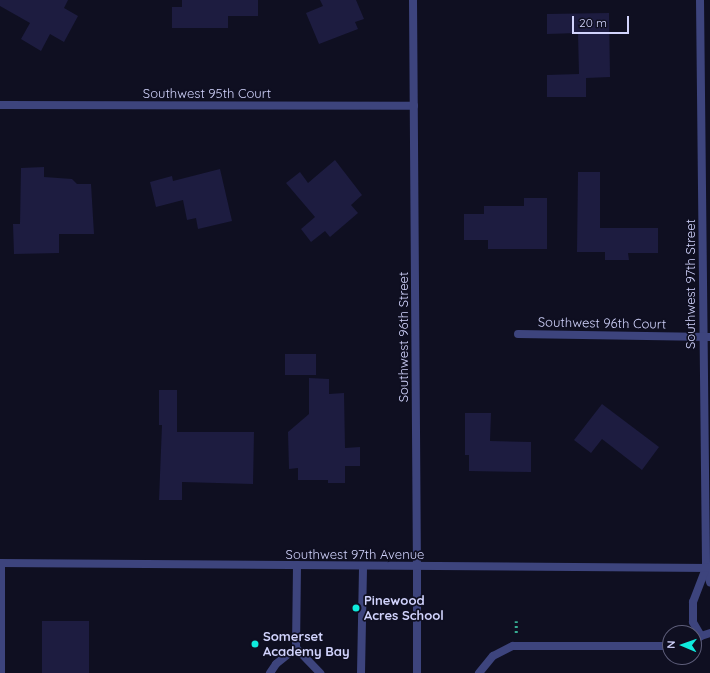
<!DOCTYPE html>
<html>
<head>
<meta charset="utf-8">
<style>
  body { margin:0 }
  #map { position:relative; width:710px; height:673px; overflow:hidden; background:#0f0f21; font-family:Quicksand,sans-serif }
  div>[style] { position:absolute }
  [style*='--x'] { left:calc(var(--x)*1px); top:calc(var(--y)*1px); width:calc(var(--w)*1px); rotate:calc(var(--a)*1deg) }
  .building>* { inset:0; background:#1d1c40; transform-origin:0 0 }
  .path>* { height:2.5px; margin-top:-1.25px; transform-origin:0; background:repeating-linear-gradient(90deg,#36ac92 0 2px,transparent 0 5px) }
  .service>* { height:8px; margin:-4px; padding:0 4px; transform-origin:4px; border-radius:4px; background:#3d447d }
  .minor>* { height:8px; margin:-4px; padding:0 4px; transform-origin:4px; border-radius:4px; background:#3d447d }
  .tertiary>* { height:8px; margin:-4px; padding:0 4px; transform-origin:4px; border-radius:4px; background:#3d447d }
  .dots>* { width:11px; height:11px; translate:-50% -50%; box-sizing:border-box; border:2px solid #0f0f21; border-radius:50% }
  span { translate:-50% -50%; white-space:nowrap; text-align:center; line-height:1.15; -webkit-text-stroke:3.5px #0f0f21; paint-order:stroke }
  .street-label { font-size:13px; color:#d1d3fc }
  .poi-label { font-size:13px; color:#d1d3fc; font-weight:700 }
  .left { translate:0 -50%; text-align:left }
  .north { position:absolute; left:662px; top:625px; width:40px; height:40px; box-sizing:border-box; background:#0f0f21; border:1px solid #5d5d79; border-radius:50%; rotate:272deg; font-size:11px; font-weight:700; line-height:16px; text-align:center; color:#d1d3fc }
  .north::after { content:''; display:block; margin:auto; width:14px; height:18px; background:#0febdd; clip-path:polygon(50% 0,100% 100%,50% 72%,0 100%) }
  .scale { position:absolute; left:572px; top:16px; width:57px; height:18px; box-sizing:border-box; border:2px solid #d1d3fc; border-top:0; padding-left:5px; font-size:12px; line-height:14px; white-space:nowrap; color:#d1d3fc; -webkit-text-stroke:3px #0f0f21; paint-order:stroke }
</style>
</head>
<body>
<div id="map">
  <div class="building">
    <i style="clip-path:polygon(0 0,68px 0,64px 8px,78px 16px,64px 42px,50px 34px,41px 51px,21px 39px,30px 23px,0 6px)"></i>
    <i style="clip-path:polygon(182px 0,258px 0,258px 16px,228px 16px,228px 28px,172px 28px,172px 7px,182px 7px)"></i>
    <i style="clip-path:polygon(320px 0,356px 0,364px 19px,355px 22px,358px 29px,319px 44px,306px 13px,323px 6px)"></i>
    <i style="clip-path:polygon(609px 13px,610px 77px,586px 78px,586px 97px,547px 97px,547px 75px,579px 74px,578px 33px,547px 34px,547px 14px)"></i>
    <i style="clip-path:polygon(335px 160px,362px 195px,351px 205px,358px 213px,330px 237px,325px 231px,311px 242px,301px 229px,315px 217px,286px 183px,300px 172px,308px 183px)"></i>
    <i style="clip-path:polygon(44px 167px,44px 177px,72px 179px,77px 184px,91px 184px,94px 234px,59px 234px,59px 253px,14px 254px,13px 224px,20px 224px,21px 168px)"></i>
    <i style="clip-path:polygon(220px 169px,232px 221px,198px 229px,196px 218px,187px 220px,183px 200px,156px 207px,150px 182px,172px 176px,173px 181px)"></i>
    <i style="clip-path:polygon(578px 172px,600px 172px,600px 228px,658px 228px,658px 253px,628px 253px,629px 260px,605px 260px,605px 252px,577px 252px)"></i>
    <i style="clip-path:polygon(524px 198px,547px 198px,547px 249px,488px 249px,488px 240px,464px 240px,464px 214px,484px 214px,484px 206px,524px 206px)"></i>
    <i style="left:285px;top:354px;width:31px;height:21px"></i>
    <i style="clip-path:polygon(309px 378px,329px 379px,329px 394px,344px 393px,345px 448px,360px 447px,360px 466px,345px 466px,345px 483px,328px 483px,328px 480px,298px 480px,298px 468px,289px 469px,288px 432px,309px 414px)"></i>
    <i style="clip-path:polygon(159px 390px,177px 390px,177px 432px,254px 432px,253px 484px,182px 482px,182px 500px,159px 500px,162px 425px,159px 425px)"></i>
    <i style="clip-path:polygon(602px 404px,659px 447px,642px 470px,602px 439px,591px 453px,574px 440px)"></i>
    <i style="clip-path:polygon(465px 413px,491px 413px,490px 441px,531px 442px,531px 472px,469px 471px,469px 455px,465px 455px)"></i>
    <i style="left:42px;top:621px;width:47px;height:52px"></i>
  </div>
  <div class="path">
    <i style="--x:516;--y:633;--w:12;--a:-90"></i>
  </div>
  <div class="service">
    <i style="--x:706;--y:568;--w:15;--a:74"></i>
    <i style="--x:701;--y:636;--w:16;--a:-120"></i>
    <i style="--x:693;--y:622;--w:20;--a:-90"></i>
    <i style="--x:693;--y:602;--w:36;--a:-69"></i>
    <i style="--x:694;--y:642;--w:9;--a:-41"></i>
    <i style="--x:701;--y:636;--w:9;--a:-18"></i>
    <i style="--x:296;--y:648;--w:83;--a:-89.3"></i>
    <i style="--x:296;--y:648;--w:35;--a:46"></i>
    <i style="--x:270;--y:673;--w:11;--a:-56"></i>
    <i style="--x:276;--y:664;--w:26;--a:-39"></i>
    <i style="--x:361;--y:673;--w:107;--a:-88.9"></i>
    <i style="--x:479;--y:673;--w:22;--a:-51"></i>
    <i style="--x:493;--y:656;--w:22;--a:-27"></i>
    <i style="--x:513;--y:646;--w:157;--a:0"></i>
  </div>
  <div class="minor">
    <i style="--x:700;--y:0;--w:568;--a:89.39"></i>
    <i style="--x:0;--y:105;--w:414;--a:0.1"></i>
    <i style="--x:518;--y:334;--w:192;--a:0.9"></i>
    <i style="--x:1;--y:673;--w:110;--a:-90"></i>
    <i style="--x:417;--y:673;--w:107;--a:-90"></i>
  </div>
  <div class="tertiary">
    <i style="--x:413;--y:0;--w:566;--a:89.6"></i>
    <i style="--x:0;--y:563;--w:710;--a:0.4"></i>
  </div>
  <div class="dots">
    <i style="left:356px;top:608px;background:#0febdd"></i>
    <i style="left:255px;top:644px;background:#0febdd"></i>
  </div>
  <div class="street-label">
    <span style="left:207px;top:93px">Southwest 95th Court</span>
    <span style="left:690px;top:284px;rotate:-90deg">Southwest 97th Street</span>
    <span style="left:602px;top:323px;rotate:1deg">Southwest 96th Court</span>
    <span style="left:403px;top:337px;rotate:-90deg">Southwest 96th Street</span>
    <span style="left:355px;top:554px">Southwest 97th Avenue</span>
  </div>
  <div class="poi-label">
    <span class="left" style="left:364px;top:608px">Pinewood<br>Acres School</span>
    <span class="left" style="left:263px;top:644px">Somerset<br>Academy Bay</span>
  </div>
  <div class="north">N</div>
  <div class="scale">20 m</div>
</div>
</body>
</html>
